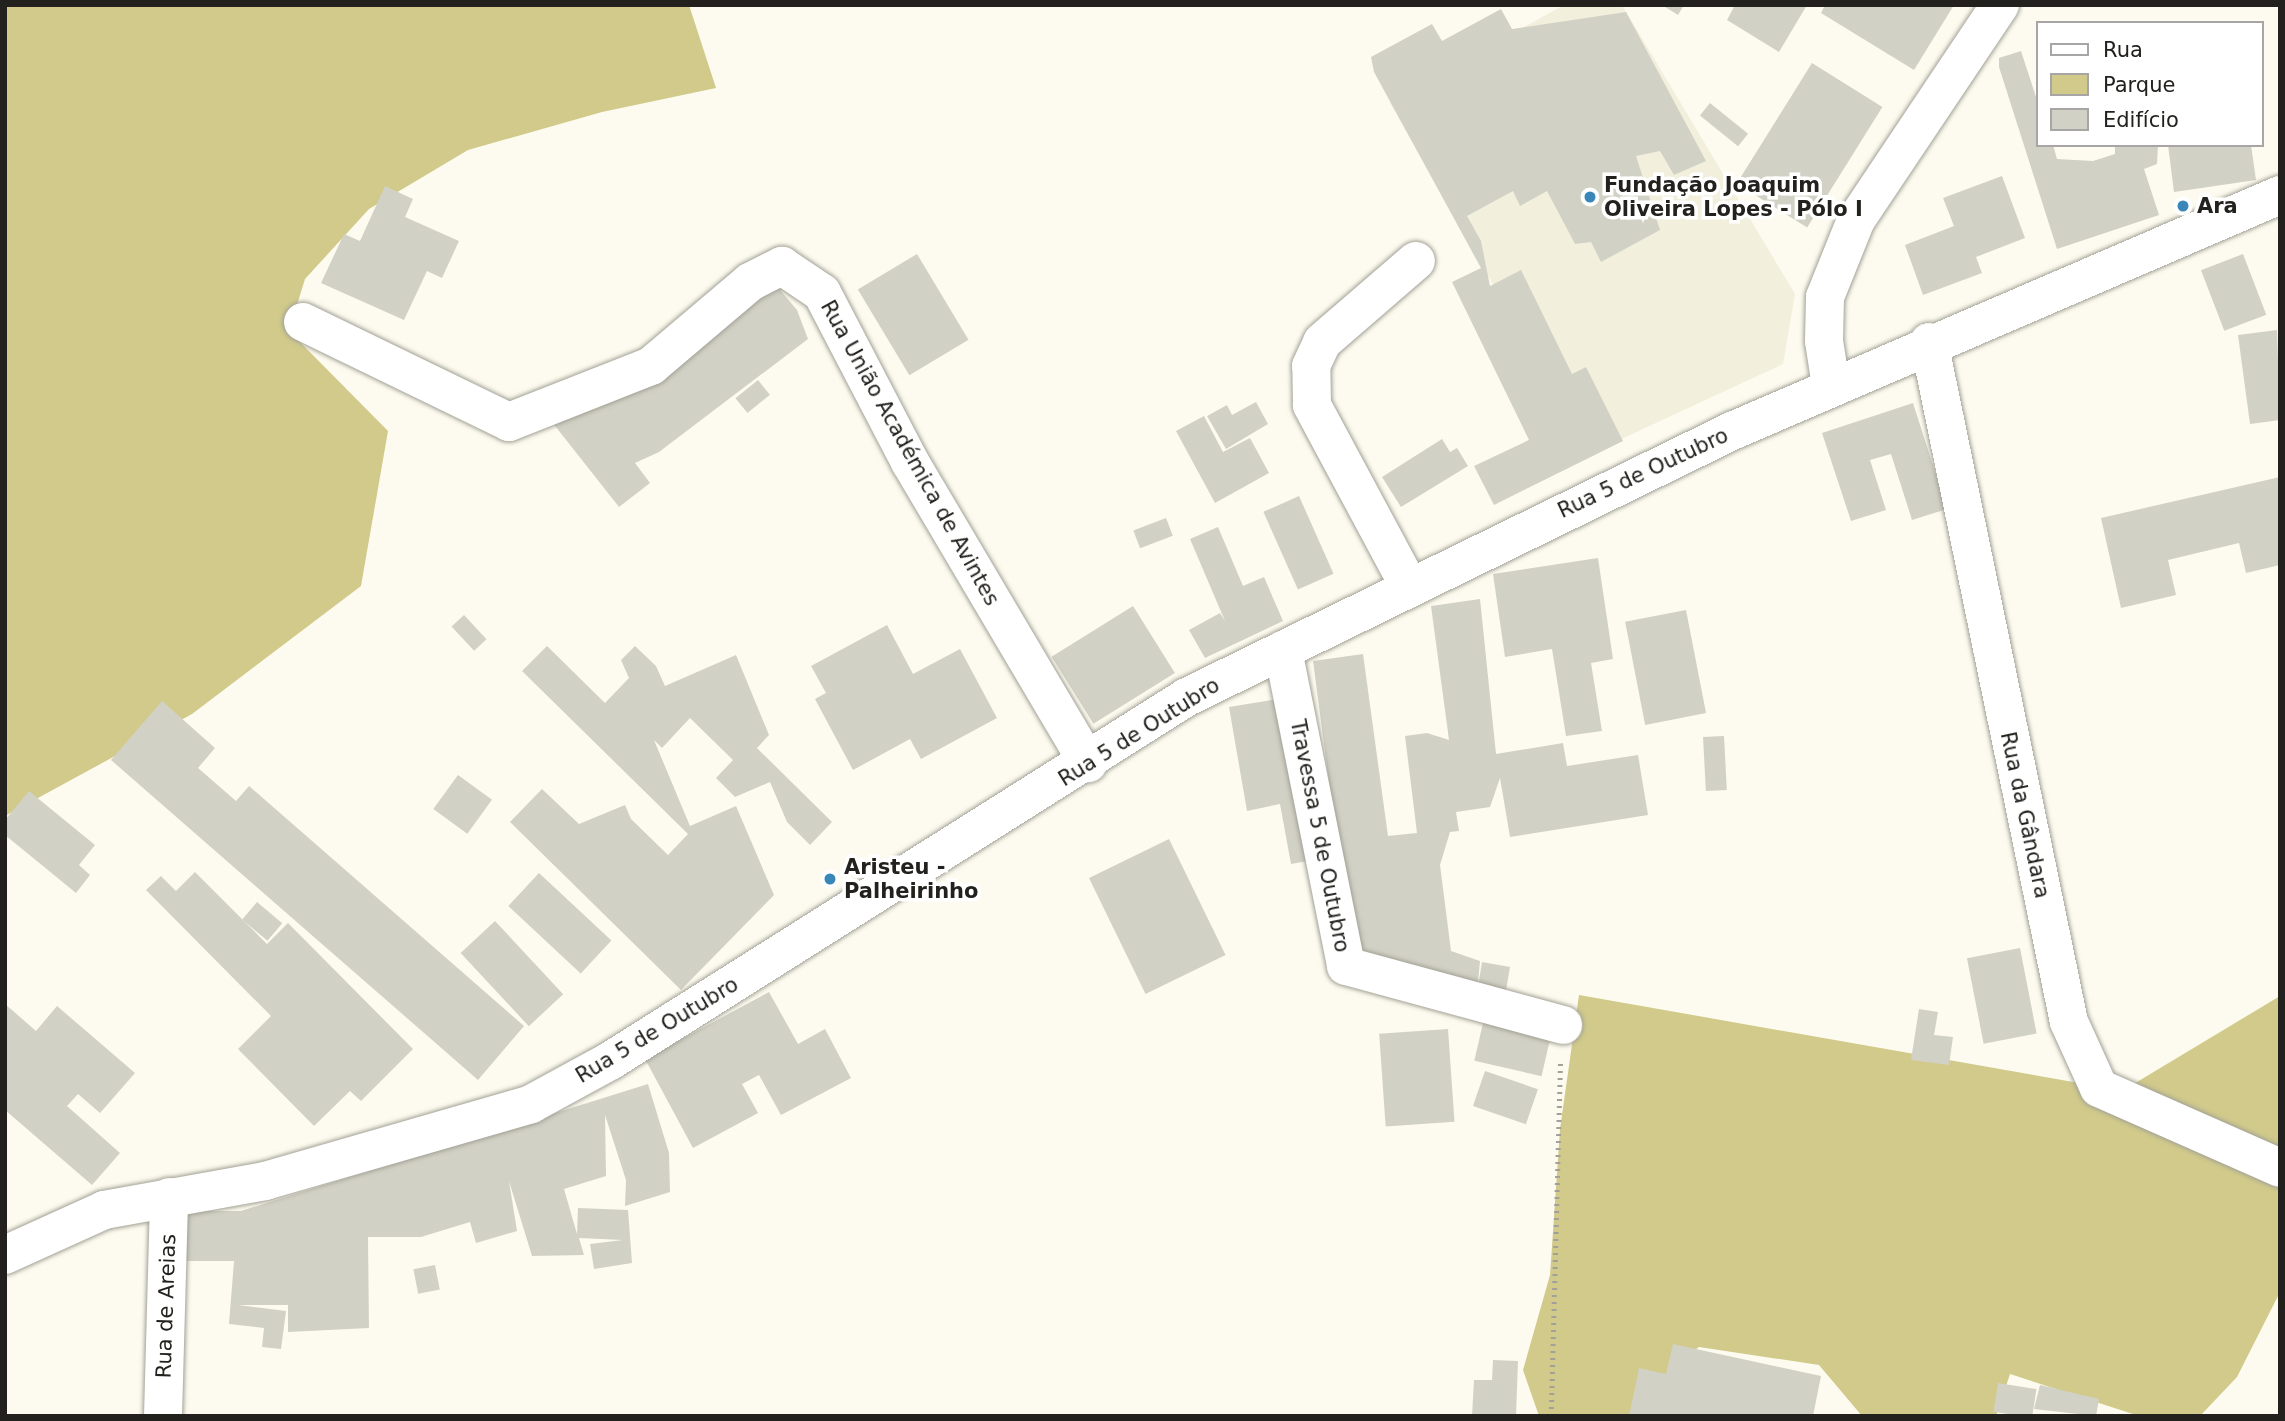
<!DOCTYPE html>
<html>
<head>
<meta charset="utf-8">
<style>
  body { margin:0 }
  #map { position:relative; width:2285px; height:1421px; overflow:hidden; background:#fdfbef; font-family:"DejaVu Sans",sans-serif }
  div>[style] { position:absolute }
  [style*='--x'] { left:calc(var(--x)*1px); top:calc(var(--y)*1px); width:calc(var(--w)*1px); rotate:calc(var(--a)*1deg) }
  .built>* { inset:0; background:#f2f0dc }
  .green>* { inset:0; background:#d1ca8b }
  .building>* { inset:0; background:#d2d1c5; transform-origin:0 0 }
  .path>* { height:4.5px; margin-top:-2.25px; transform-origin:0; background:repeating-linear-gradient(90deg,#a2a198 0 2px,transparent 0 7px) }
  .roads { filter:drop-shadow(0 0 2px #a2a196) drop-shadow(0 0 2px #a2a196) }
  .minor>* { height:38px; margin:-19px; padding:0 19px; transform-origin:19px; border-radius:19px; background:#fff }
  .dots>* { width:19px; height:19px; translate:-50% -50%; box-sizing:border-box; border:4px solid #fff; border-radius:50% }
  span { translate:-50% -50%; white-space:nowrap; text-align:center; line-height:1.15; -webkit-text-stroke:7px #fff; paint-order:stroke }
  .poi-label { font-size:21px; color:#22211d; font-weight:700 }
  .left { translate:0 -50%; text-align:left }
  .street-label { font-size:21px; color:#22211d }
  .frame { position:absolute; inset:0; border:7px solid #22211d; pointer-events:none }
  .legend { position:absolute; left:2036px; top:21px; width:228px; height:126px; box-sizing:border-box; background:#fff; border:2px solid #a7a6a5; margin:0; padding:9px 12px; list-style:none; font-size:21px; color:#22211d }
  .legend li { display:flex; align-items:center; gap:14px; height:35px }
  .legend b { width:35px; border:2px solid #a7a6a5 }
</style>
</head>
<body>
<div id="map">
  <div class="built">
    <i style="clip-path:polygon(1564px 5px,1622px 5px,1795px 294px,1783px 364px,1589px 454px,1389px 101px)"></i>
  </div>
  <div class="green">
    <i style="clip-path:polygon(5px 5px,689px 5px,716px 88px,602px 112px,468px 150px,369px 209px,305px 279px,289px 331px,388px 431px,361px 586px,192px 714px,5px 816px)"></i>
    <i style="clip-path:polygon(1579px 995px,2096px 1086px,2132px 1085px,2280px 996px,2280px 1292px,2237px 1377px,2200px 1416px,2139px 1416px,2010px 1374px,1996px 1416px,1862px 1416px,1819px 1365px,1699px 1347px,1676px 1364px,1654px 1416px,1539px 1416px,1523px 1370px,1550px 1275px,1560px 1129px)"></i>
  </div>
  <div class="building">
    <i style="clip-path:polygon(1662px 5px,1684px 5px,1678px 15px)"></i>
    <i style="clip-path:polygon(1735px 5px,1807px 5px,1779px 52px,1727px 20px)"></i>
    <i style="clip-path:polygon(1825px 5px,1954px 5px,1914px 70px,1821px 13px)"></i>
    <i style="clip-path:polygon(1501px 9px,1512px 29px,1626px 12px,1706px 161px,1674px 175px,1660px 151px,1636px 156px,1660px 230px,1601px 262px,1591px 242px,1575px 244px,1547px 191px,1520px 206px,1513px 191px,1467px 216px,1481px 241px,1490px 286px,1521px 270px,1572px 374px,1586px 367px,1623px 441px,1494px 505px,1474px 466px,1529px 440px,1452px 282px,1481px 268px,1374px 72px,1371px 57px,1432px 24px,1442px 41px)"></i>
    <i style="clip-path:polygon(2021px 51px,2038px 103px,2038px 145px,2053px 145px,2057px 159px,2093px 161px,2115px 154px,2115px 145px,2158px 145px,2157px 164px,2144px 169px,2159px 215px,2057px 249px,1999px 67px,1999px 58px)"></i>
    <i style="left:1812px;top:63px;width:83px;height:142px;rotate:32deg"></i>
    <i style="left:1710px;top:103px;width:49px;height:16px;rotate:39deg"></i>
    <i style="clip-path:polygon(2168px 145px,2251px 145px,2256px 180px,2174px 192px)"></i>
    <i style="clip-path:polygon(2002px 176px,2025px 238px,1976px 257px,1982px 273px,1923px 295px,1905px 245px,1954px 226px,1943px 198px)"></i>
    <i style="clip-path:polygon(385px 186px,413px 199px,405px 217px,459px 241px,442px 278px,427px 271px,404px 320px,321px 283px,344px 234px,360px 241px)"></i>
    <i style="left:917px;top:254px;width:100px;height:69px;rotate:59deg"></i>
    <i style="left:2243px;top:254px;width:65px;height:45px;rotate:69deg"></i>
    <i style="clip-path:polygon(775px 284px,797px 310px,808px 339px,659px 452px,635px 463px,650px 483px,619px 507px,548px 417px)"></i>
    <i style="clip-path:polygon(2277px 330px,2280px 420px,2250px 424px,2238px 335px)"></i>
    <i style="left:758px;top:380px;width:19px;height:29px;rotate:51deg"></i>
    <i style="clip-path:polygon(1256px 402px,1268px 424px,1226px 449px,1207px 416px,1227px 405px,1232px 415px)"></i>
    <i style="clip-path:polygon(1913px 403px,1947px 509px,1912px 520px,1891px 454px,1870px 460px,1886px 510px,1851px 521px,1822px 433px)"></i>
    <i style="clip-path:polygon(1204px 416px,1223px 452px,1250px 438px,1269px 473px,1215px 503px,1176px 431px)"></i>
    <i style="clip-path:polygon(1442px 439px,1450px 452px,1457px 448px,1468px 466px,1401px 507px,1382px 477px)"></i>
    <i style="clip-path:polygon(2280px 477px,2280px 565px,2246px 573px,2239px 543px,2168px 560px,2176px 595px,2121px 608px,2101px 518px)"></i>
    <i style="left:1299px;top:496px;width:85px;height:39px;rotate:66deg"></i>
    <i style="left:1166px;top:518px;width:19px;height:35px;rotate:69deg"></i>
    <i style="clip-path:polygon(1218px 527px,1243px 586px,1264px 577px,1283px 621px,1205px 658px,1189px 630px,1220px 613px,1225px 621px,1190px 539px)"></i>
    <i style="clip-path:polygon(1598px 558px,1613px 659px,1591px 663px,1602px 731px,1566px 736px,1552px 649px,1505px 657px,1493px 574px)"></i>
    <i style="clip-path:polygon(1480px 599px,1496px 754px,1563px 743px,1567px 766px,1638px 755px,1648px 815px,1510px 837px,1500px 778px,1490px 807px,1456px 812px,1459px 831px,1450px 832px,1440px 865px,1451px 951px,1480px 961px,1477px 993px,1482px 962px,1510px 967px,1504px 1002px,1352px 956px,1313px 661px,1363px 654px,1388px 836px,1417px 833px,1405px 736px,1427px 733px,1449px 740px,1431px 606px)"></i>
    <i style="left:1133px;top:606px;width:79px;height:96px;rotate:58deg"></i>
    <i style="left:1686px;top:610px;width:105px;height:62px;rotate:79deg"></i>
    <i style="left:464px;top:615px;width:33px;height:17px;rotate:47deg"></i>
    <i style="clip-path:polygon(887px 625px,913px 674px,960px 649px,997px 718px,921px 759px,910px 739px,853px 770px,815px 699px,826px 693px,811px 666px)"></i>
    <i style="clip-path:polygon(547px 646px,605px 703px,629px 678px,621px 660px,635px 646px,656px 666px,665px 686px,736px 655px,769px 735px,757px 748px,832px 822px,810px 845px,787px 822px,770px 782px,735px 797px,716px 778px,733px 760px,690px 718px,662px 748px,654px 740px,690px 826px,736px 806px,774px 895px,681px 990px,510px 822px,542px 789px,579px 824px,625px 805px,631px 819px,668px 855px,688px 834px,522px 671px)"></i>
    <i style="clip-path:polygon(1297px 696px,1324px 858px,1291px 864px,1280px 804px,1247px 811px,1229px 707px)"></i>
    <i style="clip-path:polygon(162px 701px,215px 748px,198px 768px,236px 801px,249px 786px,524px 1026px,478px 1080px,111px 760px)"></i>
    <i style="left:1724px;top:736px;width:54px;height:21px;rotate:87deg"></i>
    <i style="left:458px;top:775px;width:42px;height:42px;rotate:36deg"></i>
    <i style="clip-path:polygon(29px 791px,95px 845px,79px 865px,90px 875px,76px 893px,5px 835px,5px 820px)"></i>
    <i style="left:1169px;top:839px;width:129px;height:89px;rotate:64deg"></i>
    <i style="clip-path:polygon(195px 872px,267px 944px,288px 923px,413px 1049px,361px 1101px,350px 1091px,314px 1126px,238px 1049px,271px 1016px,146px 890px,161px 876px,176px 891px)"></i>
    <i style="left:539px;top:873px;width:99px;height:45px;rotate:43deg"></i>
    <i style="left:257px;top:902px;width:33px;height:23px;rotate:40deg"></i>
    <i style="left:495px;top:921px;width:100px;height:47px;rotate:47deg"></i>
    <i style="left:2020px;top:948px;width:87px;height:54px;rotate:79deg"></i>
    <i style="clip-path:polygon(769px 992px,798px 1044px,825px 1029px,851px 1078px,781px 1115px,759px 1075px,742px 1084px,758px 1113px,693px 1148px,645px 1059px)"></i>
    <i style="clip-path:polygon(5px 1004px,36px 1031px,57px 1006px,135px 1073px,100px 1113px,78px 1094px,67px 1106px,120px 1153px,92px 1185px,5px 1110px)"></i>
    <i style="clip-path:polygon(1919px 1009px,1938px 1012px,1934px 1035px,1953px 1037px,1949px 1065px,1911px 1060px)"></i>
    <i style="left:1486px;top:1010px;width:69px;height:52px;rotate:13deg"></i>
    <i style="left:1448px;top:1029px;width:93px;height:69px;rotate:86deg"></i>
    <i style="left:1485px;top:1071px;width:56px;height:37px;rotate:19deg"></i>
    <i style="clip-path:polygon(648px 1084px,669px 1153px,670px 1192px,625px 1206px,626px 1180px,605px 1115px,606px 1176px,564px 1189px,577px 1234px,578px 1208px,628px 1210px,632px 1263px,594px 1269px,590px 1244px,623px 1240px,579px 1238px,584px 1255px,532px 1256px,509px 1181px,517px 1231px,476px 1243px,470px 1222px,421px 1237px,368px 1237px,369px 1328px,288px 1332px,288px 1305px,238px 1305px,286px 1311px,281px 1349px,262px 1347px,264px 1328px,229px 1324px,234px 1261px,164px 1261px,165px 1211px,241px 1211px)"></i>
    <i style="left:435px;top:1265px;width:25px;height:22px;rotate:79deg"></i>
    <i style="clip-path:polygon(1673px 1344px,1821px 1376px,1813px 1416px,1629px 1416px,1639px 1368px,1666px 1374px)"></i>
    <i style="clip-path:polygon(1493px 1360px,1518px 1361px,1516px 1416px,1472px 1416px,1474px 1380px,1492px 1380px)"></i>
    <i style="left:1998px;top:1383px;width:39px;height:29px;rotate:9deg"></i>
    <i style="clip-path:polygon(2040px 1385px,2099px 1399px,2096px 1416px,2034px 1409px)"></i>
  </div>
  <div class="path">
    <i style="--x:1551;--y:1416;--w:353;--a:-88.5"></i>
  </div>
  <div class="roads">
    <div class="minor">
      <i style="--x:303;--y:322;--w:229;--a:25.9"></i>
      <i style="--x:509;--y:422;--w:153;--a:-21.5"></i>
      <i style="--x:651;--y:366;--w:130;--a:-40.3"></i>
      <i style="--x:750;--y:282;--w:36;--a:-27"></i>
      <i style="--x:782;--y:266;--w:48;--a:34"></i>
      <i style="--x:822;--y:293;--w:191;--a:62.5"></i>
      <i style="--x:910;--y:462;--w:350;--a:59.4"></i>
      <i style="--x:1929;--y:342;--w:694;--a:78.37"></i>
      <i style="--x:2069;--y:1022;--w:72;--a:65.6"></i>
      <i style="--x:2099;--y:1088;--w:198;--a:23.8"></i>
      <i style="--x:1831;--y:386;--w:46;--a:-98.8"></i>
      <i style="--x:1824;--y:341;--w:44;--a:-88.7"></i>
      <i style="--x:1825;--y:297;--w:83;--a:-68.1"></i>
      <i style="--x:1856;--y:220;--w:259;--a:-56.2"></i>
      <i style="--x:1410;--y:588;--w:208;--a:-118.2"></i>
      <i style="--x:1312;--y:405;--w:39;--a:-91"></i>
      <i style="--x:1311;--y:366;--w:26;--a:-65"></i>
      <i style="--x:1322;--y:342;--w:124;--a:-40.8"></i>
      <i style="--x:1283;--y:650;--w:322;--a:78.7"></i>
      <i style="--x:1346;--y:966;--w:225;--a:15.2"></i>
      <i style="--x:5;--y:1255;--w:109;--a:-24.4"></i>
      <i style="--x:104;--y:1210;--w:164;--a:-10.2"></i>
      <i style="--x:265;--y:1181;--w:277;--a:-16.1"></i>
      <i style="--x:531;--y:1104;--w:90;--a:-28.6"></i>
      <i style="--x:610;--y:1061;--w:682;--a:-32.25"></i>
      <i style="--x:1187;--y:697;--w:606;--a:-26.02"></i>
      <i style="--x:1732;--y:431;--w:597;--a:-23.3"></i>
      <i style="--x:163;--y:1416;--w:219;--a:-88.4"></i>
    </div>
  </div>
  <div class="dots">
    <i style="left:1590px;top:197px;background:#3987b9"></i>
    <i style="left:2183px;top:206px;background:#3987b9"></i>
    <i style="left:830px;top:879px;background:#3987b9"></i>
  </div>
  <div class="poi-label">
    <span class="left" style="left:1604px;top:197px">Fundação Joaquim<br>Oliveira Lopes - Pólo I</span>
    <span class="left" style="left:2197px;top:206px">Ara</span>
    <span class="left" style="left:844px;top:879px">Aristeu -<br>Palheirinho</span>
  </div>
  <div class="street-label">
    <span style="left:910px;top:453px;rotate:61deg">Rua União Académica de Avintes</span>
    <span style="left:1643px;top:473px;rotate:-25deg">Rua 5 de Outubro</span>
    <span style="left:1139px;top:732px;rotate:-32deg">Rua 5 de Outubro</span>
    <span style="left:2025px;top:815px;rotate:78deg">Rua da Gândara</span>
    <span style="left:1320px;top:836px;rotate:79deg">Travessa 5 de Outubro</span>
    <span style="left:657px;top:1030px;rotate:-31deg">Rua 5 de Outubro</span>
    <span style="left:166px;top:1306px;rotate:-88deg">Rua de Areias</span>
  </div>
  <div class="frame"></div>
  <ul class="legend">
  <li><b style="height:9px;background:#fff"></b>Rua</li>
  <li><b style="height:19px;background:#d1ca8b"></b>Parque</li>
  <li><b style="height:19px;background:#d2d1c5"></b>Edifício</li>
  </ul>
</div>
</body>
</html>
